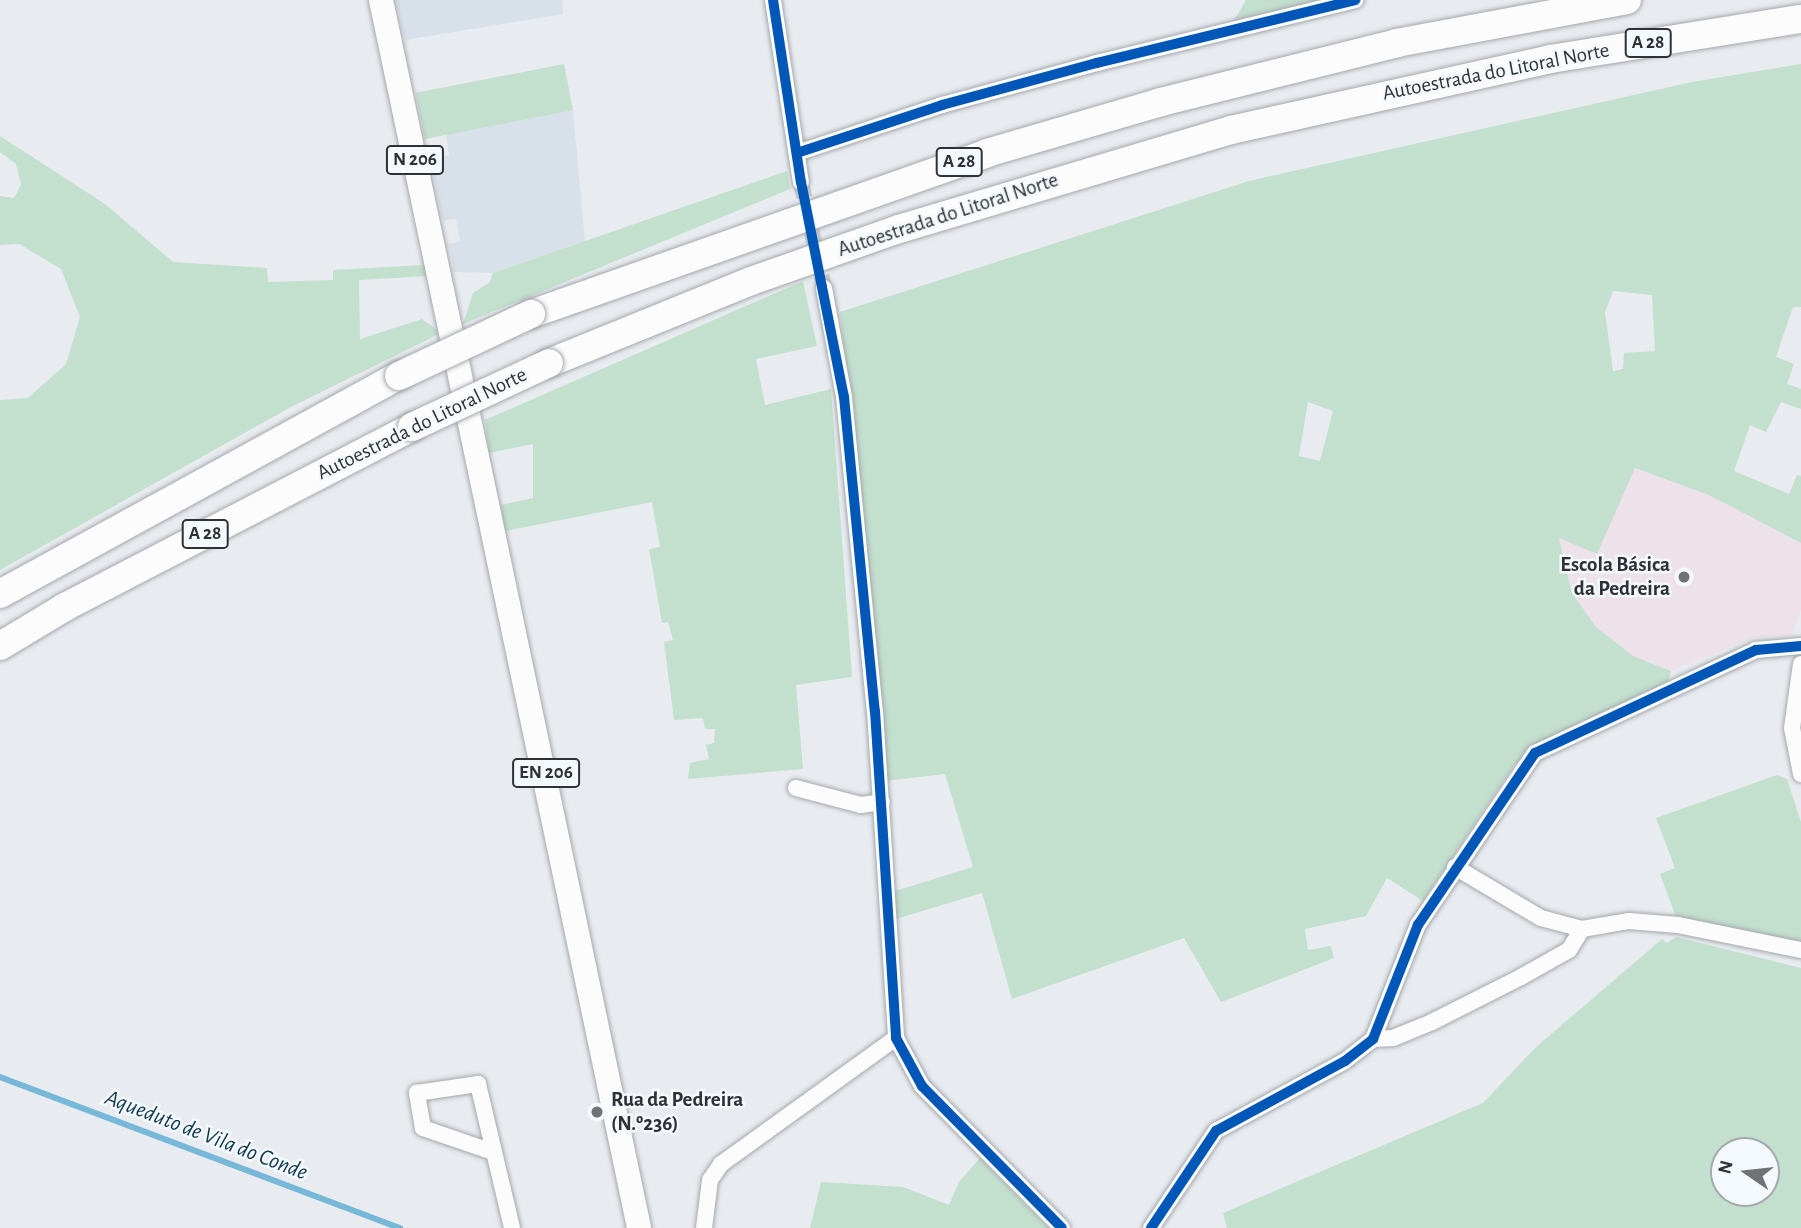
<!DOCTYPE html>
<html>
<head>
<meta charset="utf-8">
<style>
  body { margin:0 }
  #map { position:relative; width:1801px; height:1228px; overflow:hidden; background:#e8ecf0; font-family:"Alegreya Sans",sans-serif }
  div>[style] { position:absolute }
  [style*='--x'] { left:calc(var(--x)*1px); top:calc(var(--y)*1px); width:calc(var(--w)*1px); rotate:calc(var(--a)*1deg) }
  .built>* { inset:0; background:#d8e0e9 }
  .education>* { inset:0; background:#ede2e9 }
  .green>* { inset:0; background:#c3dfce; transform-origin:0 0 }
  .stream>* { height:6px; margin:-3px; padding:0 3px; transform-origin:3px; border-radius:3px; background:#77b8d8 }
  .minor-tunnel>* { height:16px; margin-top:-8px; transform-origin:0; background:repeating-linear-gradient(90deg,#c3c7ca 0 16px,transparent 0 24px) }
  .roads { filter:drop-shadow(0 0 2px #a5a8ac) drop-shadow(0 0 2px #a5a8ac) }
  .minor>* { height:16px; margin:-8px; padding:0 8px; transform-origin:8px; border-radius:8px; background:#fcfcfd }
  .primary>* { height:24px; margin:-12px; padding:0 12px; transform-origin:12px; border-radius:12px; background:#fcfcfd }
  .motorway>* { height:28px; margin:-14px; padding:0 14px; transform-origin:14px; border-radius:14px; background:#fcfcfd }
  .bridges { filter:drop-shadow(0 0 2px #a5a8ac) drop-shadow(0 0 2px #a5a8ac) }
  .motorway-bridge>* { height:28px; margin:-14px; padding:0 14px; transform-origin:14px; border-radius:14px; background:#fcfcfd }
  .cycleway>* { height:10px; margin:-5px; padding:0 5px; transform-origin:5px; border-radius:5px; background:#0057b8 }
  .dots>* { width:19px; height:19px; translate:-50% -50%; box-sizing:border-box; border:4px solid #f3f9ff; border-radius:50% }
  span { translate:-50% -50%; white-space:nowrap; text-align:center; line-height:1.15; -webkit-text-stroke:5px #f3f9ff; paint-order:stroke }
  .shield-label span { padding:2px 5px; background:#f3f9ff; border:2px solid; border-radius:5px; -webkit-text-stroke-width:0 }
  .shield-label { font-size:19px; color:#2f3134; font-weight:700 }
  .street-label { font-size:21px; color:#2f3134 }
  .poi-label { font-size:21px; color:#2f3134; font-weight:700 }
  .right { translate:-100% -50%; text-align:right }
  .left { translate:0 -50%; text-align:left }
  .water-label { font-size:23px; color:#10384a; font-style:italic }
  .north { position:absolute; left:1710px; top:1137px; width:70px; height:70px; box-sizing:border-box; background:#f3f9ff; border:2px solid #a5a9ae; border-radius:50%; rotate:284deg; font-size:19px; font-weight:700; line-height:28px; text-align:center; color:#2f3134 }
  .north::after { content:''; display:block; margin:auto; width:24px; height:32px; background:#707276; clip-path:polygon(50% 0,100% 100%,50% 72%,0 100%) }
</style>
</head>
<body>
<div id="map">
  <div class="built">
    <i style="clip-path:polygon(396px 0,563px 0,563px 14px,405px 40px)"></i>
    <i style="clip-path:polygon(573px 110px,585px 241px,493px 273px,454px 272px,449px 244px,460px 241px,456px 219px,443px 221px,430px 159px,449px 155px,446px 134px)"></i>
  </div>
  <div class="education">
    <i style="clip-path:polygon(1635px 468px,1709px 495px,1801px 543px,1801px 610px,1792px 635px,1753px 638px,1671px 671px,1633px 656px,1596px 627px,1572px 593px,1559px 537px)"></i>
  </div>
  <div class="green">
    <i style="clip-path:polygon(1246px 0,1338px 0,1232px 24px)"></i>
    <i style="left:564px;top:64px;width:47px;height:151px;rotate:79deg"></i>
    <i style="clip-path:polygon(evenodd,1801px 64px,1801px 307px,1793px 307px,1776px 357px,1794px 364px,1787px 384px,1801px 389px,1801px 409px,1781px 402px,1766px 432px,1750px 425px,1734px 471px,1789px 494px,1797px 475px,1801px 476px,1801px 543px,1709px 495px,1635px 468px,1597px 554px,1559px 538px,1572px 593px,1596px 627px,1633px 656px,1671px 671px,1667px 686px,1533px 747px,1515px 764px,1423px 901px,1387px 878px,1366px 916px,1305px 929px,1308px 950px,1331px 946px,1334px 958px,1221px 1002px,1184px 938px,1012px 999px,982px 893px,896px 919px,895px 891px,973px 867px,945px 774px,885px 781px,840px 312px,1249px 181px,1692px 82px,1801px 64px,1613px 291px,1652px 295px,1655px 351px,1624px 353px,1623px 369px,1613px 371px,1605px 312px,1613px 291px,1801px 64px,1308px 402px,1333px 411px,1320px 461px,1299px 456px,1308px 402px)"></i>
    <i style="clip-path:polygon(0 136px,105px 204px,173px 262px,267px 268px,268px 282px,333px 280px,333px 270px,425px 265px,428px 276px,359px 280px,360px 339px,422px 319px,441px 333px,291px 407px,0 570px,0 400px,28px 398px,66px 364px,80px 317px,61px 269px,19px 244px,0 245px,0 196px,14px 198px,21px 185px,16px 164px,0 152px)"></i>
    <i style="clip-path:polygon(787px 171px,790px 189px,463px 324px,473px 293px,490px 282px,493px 273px)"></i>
    <i style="clip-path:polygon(803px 281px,817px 346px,756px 359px,765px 405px,831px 389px,852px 677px,796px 685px,803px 769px,688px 779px,690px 763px,709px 759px,706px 745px,714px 743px,715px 729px,705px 729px,703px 718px,674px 720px,664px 642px,673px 640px,668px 622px,662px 623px,649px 549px,660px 547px,652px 502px,505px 531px,501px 505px,533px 498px,533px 444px,489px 453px,485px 420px)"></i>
    <i style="clip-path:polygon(1777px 775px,1787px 779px,1801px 822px,1801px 943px,1676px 917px,1660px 874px,1675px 868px,1656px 818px)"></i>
    <i style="clip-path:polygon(evenodd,1676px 937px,1801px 968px,1801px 1228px,1227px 1228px,1223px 1213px,1483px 1103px,1536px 1047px,1662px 939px,1667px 943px,1676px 937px,1766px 1151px,1766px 1193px,1724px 1193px,1724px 1151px,1766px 1151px)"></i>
    <i style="clip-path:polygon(980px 1158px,1048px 1228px,810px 1228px,821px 1182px,903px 1187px,949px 1205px,959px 1182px)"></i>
  </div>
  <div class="stream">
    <i style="--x:0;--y:1077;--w:428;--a:20.7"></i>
  </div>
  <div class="minor-tunnel">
    <i style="--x:801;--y:182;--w:108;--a:77.8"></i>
  </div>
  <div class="roads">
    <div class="minor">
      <i style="--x:773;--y:0;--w:184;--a:81.3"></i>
      <i style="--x:797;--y:153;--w:153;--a:-18.3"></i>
      <i style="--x:942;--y:105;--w:161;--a:-15.2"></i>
      <i style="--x:1097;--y:63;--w:266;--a:-13.7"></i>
      <i style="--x:824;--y:288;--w:111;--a:79.6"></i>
      <i style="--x:844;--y:397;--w:316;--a:84.4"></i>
      <i style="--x:875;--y:711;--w:328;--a:86.3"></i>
      <i style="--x:896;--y:1038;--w:55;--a:61.6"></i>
      <i style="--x:922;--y:1086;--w:199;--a:45.4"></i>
      <i style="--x:1801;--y:664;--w:65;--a:98"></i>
      <i style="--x:1792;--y:728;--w:47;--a:78.9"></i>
      <i style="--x:796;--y:788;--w:67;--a:14.7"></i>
      <i style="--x:861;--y:805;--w:21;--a:-8"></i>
      <i style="--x:1455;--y:867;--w:100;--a:30.7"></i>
      <i style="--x:1541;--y:918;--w:42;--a:15"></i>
      <i style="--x:1582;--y:929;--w:48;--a:-9.7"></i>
      <i style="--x:1629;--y:921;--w:49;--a:4.7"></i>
      <i style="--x:1678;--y:925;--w:126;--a:11.5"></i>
      <i style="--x:1373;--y:1039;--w:20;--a:-3"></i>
      <i style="--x:1393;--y:1038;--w:42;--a:-22.3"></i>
      <i style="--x:1432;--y:1022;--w:100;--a:-26.8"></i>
      <i style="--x:1521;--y:977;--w:55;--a:-29.4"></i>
      <i style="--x:1569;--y:950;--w:25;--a:-58"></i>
      <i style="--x:490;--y:1151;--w:71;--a:-161.1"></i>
      <i style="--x:423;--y:1128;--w:36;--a:-100"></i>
      <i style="--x:417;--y:1093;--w:62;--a:-8.4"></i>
      <i style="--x:478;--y:1084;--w:148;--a:76.7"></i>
      <i style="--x:704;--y:1228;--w:48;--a:-82.9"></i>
      <i style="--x:710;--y:1180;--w:19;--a:-55"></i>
      <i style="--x:721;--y:1164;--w:216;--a:-35.8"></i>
      <i style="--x:1151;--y:1228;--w:117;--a:-56.2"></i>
      <i style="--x:1216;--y:1131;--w:147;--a:-28.5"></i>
      <i style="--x:1345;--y:1061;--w:36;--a:-38"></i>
      <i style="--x:1373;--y:1039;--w:123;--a:-68.5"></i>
      <i style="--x:1418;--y:925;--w:208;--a:-55.8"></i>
      <i style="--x:1535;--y:753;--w:244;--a:-25"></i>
      <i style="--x:1756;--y:650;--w:45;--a:-5.1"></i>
    </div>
    <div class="primary">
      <i style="--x:381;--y:0;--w:1255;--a:78.13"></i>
    </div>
    <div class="motorway">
      <i style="--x:531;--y:314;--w:484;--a:-19.4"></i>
      <i style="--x:987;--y:153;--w:181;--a:-16.3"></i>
      <i style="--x:1161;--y:102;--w:243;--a:-14"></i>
      <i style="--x:1397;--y:43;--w:234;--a:-10.6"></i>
      <i style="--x:549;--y:363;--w:218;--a:-22.1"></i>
      <i style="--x:751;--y:281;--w:157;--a:-19.4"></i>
      <i style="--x:899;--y:229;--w:346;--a:-16.6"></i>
      <i style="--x:1231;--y:130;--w:327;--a:-12.5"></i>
      <i style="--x:1550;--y:59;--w:254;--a:-9.1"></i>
      <i style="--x:0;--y:594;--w:455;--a:-28.7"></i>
      <i style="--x:0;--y:646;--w:76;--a:-31"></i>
      <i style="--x:65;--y:607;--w:391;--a:-27.4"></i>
    </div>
  </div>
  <div class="bridges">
    <div class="motorway-bridge">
      <i style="--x:399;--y:376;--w:146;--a:-25.2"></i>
      <i style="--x:412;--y:427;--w:151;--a:-25"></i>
    </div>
  </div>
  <div class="cycleway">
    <i style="--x:773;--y:0;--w:184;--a:81.3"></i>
    <i style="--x:801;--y:182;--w:219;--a:78.7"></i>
    <i style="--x:844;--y:397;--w:316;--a:84.4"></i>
    <i style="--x:875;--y:711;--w:328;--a:86.3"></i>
    <i style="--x:896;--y:1038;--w:55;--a:61.6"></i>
    <i style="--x:922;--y:1086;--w:199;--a:45.4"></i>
    <i style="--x:797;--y:153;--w:153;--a:-18.3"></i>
    <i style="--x:942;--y:105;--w:161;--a:-15.2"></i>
    <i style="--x:1097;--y:63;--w:266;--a:-13.7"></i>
    <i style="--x:1151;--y:1228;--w:117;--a:-56.2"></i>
    <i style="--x:1216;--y:1131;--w:147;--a:-28.5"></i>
    <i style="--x:1345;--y:1061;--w:36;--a:-38"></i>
    <i style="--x:1373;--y:1039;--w:123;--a:-68.5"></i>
    <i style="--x:1418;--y:925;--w:208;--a:-55.8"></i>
    <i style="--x:1535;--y:753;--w:244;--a:-25"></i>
    <i style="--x:1756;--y:650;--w:45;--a:-5.1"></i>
  </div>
  <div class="dots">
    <i style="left:1684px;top:577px;background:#707276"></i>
    <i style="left:597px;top:1112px;background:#707276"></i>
  </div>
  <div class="shield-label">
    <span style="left:1648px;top:43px">A 28</span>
    <span style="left:415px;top:160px">N 206</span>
    <span style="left:959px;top:162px">A 28</span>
    <span style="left:205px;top:534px">A 28</span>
    <span style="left:546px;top:773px">EN 206</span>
  </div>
  <div class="street-label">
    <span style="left:1496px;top:72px;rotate:-11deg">Autoestrada do Litoral Norte</span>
    <span style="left:948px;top:215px;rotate:-18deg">Autoestrada do Litoral Norte</span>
    <span style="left:422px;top:424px;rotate:-26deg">Autoestrada do Litoral Norte</span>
  </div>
  <div class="poi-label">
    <span class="right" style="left:1670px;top:577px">Escola Básica<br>da Pedreira</span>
    <span class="left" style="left:611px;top:1112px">Rua da Pedreira<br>(N.º236)</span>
  </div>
  <div class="water-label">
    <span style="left:206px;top:1136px;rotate:21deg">Aqueduto de Vila do Conde</span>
  </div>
  <div class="north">N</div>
</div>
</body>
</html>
